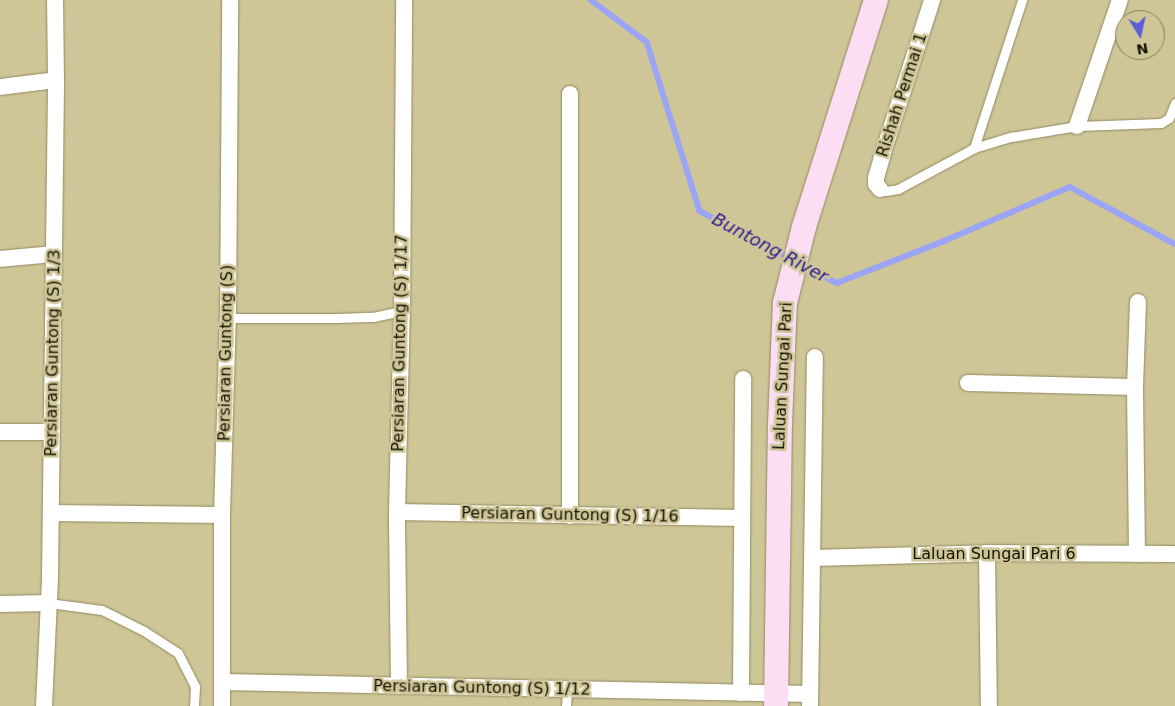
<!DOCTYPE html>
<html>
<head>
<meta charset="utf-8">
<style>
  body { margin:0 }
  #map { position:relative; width:1175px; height:706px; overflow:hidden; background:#cfc698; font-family:"DejaVu Sans",sans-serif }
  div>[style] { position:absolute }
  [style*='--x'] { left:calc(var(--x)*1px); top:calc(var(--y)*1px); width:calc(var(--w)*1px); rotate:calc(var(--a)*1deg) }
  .stream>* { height:5.5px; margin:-2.75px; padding:0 2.75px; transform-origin:2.75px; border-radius:2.75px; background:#9ca4f6 }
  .roads { filter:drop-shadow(0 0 1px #928a5e) drop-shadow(0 0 1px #928a5e) }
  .lane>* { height:9px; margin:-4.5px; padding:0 4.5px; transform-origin:4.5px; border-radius:4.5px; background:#fff }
  .street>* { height:16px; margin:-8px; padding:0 8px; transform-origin:8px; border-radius:8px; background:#fff }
  .secondary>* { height:24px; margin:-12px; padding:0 12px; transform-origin:12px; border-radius:12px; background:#fbdef3 }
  span { translate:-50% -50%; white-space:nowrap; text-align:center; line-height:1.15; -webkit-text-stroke:5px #cfc698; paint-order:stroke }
  .street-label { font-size:16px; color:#151202 }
  .water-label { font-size:18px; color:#2e1a90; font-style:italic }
  .north { position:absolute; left:1115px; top:10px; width:50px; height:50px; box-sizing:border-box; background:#cfc698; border:1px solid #857e5c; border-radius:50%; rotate:170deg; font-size:14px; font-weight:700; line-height:20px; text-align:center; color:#151202 }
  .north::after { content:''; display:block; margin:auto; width:18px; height:22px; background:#5d5cd4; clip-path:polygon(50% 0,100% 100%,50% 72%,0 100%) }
</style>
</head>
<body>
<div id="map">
  <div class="stream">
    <i style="--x:591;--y:0;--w:70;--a:36.9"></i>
    <i style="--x:647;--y:42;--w:177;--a:72.6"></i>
    <i style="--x:700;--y:211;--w:102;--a:27.6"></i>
    <i style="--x:800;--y:264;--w:42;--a:27.2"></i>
    <i style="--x:837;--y:283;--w:115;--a:-21.4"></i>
    <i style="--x:944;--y:241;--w:137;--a:-23.2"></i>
    <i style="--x:1070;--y:187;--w:119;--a:28.5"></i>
  </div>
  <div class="roads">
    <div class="lane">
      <i style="--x:974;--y:148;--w:156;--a:-72"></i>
      <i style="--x:880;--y:189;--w:6;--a:18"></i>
      <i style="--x:886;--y:191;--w:12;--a:-9"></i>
      <i style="--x:898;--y:189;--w:86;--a:-28.3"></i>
      <i style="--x:974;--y:148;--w:39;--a:-17"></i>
      <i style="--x:1011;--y:137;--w:67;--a:-9.5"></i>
      <i style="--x:1077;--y:126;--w:84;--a:-2"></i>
      <i style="--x:1161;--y:123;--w:9;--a:-32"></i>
      <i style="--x:1169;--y:118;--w:16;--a:-68"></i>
      <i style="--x:228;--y:318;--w:109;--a:0"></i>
      <i style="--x:337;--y:318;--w:36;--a:-2"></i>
      <i style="--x:373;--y:317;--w:30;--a:-12"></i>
      <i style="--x:49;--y:603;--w:53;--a:7.5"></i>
      <i style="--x:102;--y:610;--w:47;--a:26.6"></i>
      <i style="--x:144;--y:631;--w:40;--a:32.9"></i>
      <i style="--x:178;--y:653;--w:38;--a:63"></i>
      <i style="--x:195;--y:687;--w:19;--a:93"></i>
      <i style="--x:566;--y:706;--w:16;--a:-86"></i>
    </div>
    <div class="street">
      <i style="--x:0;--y:87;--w:56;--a:-7.1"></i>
      <i style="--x:1077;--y:126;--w:133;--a:-71.2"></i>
      <i style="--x:880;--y:189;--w:6;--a:-129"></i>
      <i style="--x:876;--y:184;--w:6;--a:-90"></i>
      <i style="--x:876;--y:178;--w:26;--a:-74"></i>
      <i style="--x:883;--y:153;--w:161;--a:-72.2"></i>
      <i style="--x:0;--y:259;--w:54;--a:-5.3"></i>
      <i style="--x:968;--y:383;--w:167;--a:1.4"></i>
      <i style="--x:0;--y:432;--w:52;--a:0"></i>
      <i style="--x:397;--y:512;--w:345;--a:1"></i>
      <i style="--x:51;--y:513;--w:171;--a:0.7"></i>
      <i style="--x:570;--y:516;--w:422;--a:-90"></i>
      <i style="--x:987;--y:553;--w:153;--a:89.3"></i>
      <i style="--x:1137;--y:554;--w:167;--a:-90.7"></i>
      <i style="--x:1135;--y:387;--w:85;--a:-88"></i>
      <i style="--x:813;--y:558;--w:174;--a:-1.6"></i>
      <i style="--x:987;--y:553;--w:188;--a:0.3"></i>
      <i style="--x:0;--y:604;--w:49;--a:-1.2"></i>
      <i style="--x:223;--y:682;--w:587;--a:1.17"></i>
      <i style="--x:399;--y:686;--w:174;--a:-90.7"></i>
      <i style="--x:397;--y:512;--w:201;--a:-88.6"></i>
      <i style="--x:402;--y:311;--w:311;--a:-89.6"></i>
      <i style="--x:741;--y:693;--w:314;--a:-89.6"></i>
      <i style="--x:44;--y:706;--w:129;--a:-87.3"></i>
      <i style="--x:50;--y:577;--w:497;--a:-89.3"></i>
      <i style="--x:56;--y:80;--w:80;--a:-90.7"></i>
      <i style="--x:222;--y:706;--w:191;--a:-90"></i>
      <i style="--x:222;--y:515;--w:197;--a:-88.3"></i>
      <i style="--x:228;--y:318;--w:318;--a:-89.6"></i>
      <i style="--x:810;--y:706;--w:349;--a:-89.2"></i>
    </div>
    <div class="secondary">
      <i style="--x:776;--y:706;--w:281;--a:-89.2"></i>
      <i style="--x:780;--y:425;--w:122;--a:-87.7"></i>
      <i style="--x:785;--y:303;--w:78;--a:-76"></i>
      <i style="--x:804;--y:227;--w:238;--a:-72.4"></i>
    </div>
  </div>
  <div class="street-label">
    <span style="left:902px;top:95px;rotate:-72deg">Rishah Permai 1</span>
    <span style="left:400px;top:343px;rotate:-89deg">Persiaran Guntong (S) 1/17</span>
    <span style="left:53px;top:353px;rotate:-89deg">Persiaran Guntong (S) 1/3</span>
    <span style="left:226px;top:353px;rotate:-89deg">Persiaran Guntong (S)</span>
    <span style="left:783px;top:376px;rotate:-87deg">Laluan Sungai Pari</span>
    <span style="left:570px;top:515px;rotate:1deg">Persiaran Guntong (S) 1/16</span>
    <span style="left:994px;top:554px">Laluan Sungai Pari 6</span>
    <span style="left:482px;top:688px;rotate:1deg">Persiaran Guntong (S) 1/12</span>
  </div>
  <div class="water-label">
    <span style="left:770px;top:248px;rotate:28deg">Buntong River</span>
  </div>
  <div class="north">N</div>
</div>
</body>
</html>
